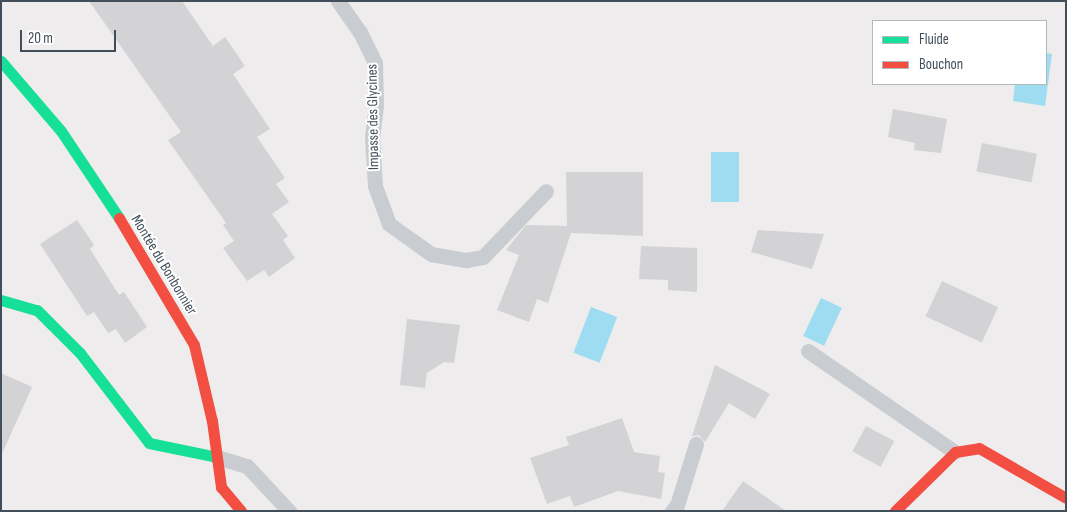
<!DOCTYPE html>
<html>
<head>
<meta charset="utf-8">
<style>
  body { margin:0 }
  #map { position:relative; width:1067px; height:512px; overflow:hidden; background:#eeecec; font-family:"Sofia Sans Condensed",sans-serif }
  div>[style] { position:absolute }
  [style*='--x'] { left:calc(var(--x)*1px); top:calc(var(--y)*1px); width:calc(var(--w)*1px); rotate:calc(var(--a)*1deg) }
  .water>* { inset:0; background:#9edcf2; transform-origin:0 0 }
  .building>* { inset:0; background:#d3d3d5; transform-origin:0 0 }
  .lane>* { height:15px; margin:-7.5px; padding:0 7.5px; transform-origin:7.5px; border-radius:7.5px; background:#c9cdd1 }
  .fast>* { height:11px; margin:-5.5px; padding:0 5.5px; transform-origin:5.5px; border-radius:5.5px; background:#16e098 }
  .jam>* { height:11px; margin:-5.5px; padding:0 5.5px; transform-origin:5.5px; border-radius:5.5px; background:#f24e42 }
  span { translate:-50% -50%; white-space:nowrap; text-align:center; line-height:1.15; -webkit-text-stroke:4px #fff; paint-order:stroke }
  .street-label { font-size:15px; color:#424e5a }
  .frame { position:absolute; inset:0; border:2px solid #424e5a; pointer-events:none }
  .legend { position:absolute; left:872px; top:20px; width:175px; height:65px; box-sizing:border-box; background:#fff; border:1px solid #b3b8bd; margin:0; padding:6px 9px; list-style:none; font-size:15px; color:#424e5a }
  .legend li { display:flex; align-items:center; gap:10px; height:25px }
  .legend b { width:25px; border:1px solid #b3b8bd }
  .scale { position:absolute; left:20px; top:30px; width:96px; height:22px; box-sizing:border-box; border:2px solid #424e5a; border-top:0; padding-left:6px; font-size:15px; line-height:18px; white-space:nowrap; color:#424e5a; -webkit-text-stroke:4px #fff; paint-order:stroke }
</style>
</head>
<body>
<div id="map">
  <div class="water">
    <i style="clip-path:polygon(1046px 53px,1052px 54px,1045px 106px,1013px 101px,1015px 84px,1046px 84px)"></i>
    <i style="left:711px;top:152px;width:28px;height:50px"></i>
    <i style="left:821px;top:298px;width:23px;height:42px;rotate:25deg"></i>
    <i style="left:591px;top:307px;width:28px;height:49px;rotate:21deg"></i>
  </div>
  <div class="building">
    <i style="clip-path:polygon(89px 1px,182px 1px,213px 46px,225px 37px,245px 66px,233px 74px,270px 129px,257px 137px,285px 178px,276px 184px,289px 202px,272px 214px,288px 236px,283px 240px,295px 258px,269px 277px,264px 270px,247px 281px,223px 248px,234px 241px,223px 225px,226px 223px,168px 140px,181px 132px)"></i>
    <i style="clip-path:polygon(893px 109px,947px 119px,941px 153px,914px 150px,915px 143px,888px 137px)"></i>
    <i style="left:982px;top:143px;width:56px;height:29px;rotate:11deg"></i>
    <i style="clip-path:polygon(566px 172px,643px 172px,643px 236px,571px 233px,548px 303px,537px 299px,529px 322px,497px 310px,519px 255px,506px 250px,526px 225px,567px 226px)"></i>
    <i style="clip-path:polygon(77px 220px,94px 245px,90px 249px,119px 295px,124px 292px,147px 327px,125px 343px,116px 329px,108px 333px,94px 312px,87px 316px,40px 244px)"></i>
    <i style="clip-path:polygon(758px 230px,824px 234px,812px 269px,751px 252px)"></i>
    <i style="clip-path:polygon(641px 246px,697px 248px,697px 292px,668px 290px,668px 280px,639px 279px)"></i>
    <i style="left:942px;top:281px;width:62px;height:39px;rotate:25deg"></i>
    <i style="clip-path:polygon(407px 319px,460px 325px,454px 363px,444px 362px,427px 373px,425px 388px,400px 385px)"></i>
    <i style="clip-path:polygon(715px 365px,770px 394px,755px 419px,729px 403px,705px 442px,699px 435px,692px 436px)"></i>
    <i style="clip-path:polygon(1px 373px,32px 387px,1px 456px)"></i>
    <i style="clip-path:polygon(622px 418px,634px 452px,660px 456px,658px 472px,665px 473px,661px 499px,618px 491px,574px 507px,570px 496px,547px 504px,530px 458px,569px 445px,566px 437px)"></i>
    <i style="left:866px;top:426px;width:32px;height:29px;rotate:28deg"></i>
    <i style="clip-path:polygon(743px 481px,786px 511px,722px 511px)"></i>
  </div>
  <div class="lane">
    <i style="--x:338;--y:1;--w:38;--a:55"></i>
    <i style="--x:360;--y:32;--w:34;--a:64"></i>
    <i style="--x:375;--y:63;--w:42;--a:88.6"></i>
    <i style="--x:376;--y:105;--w:32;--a:97"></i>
    <i style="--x:372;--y:137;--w:49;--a:86.5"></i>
    <i style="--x:375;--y:186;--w:40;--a:69.8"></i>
    <i style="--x:389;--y:224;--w:52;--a:35.5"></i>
    <i style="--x:431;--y:254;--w:36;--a:10"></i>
    <i style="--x:466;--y:260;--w:17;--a:-10"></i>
    <i style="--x:483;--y:257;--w:91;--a:-46.3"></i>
    <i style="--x:808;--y:351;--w:178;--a:34.5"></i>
    <i style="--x:217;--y:457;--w:31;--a:17"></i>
    <i style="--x:247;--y:466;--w:62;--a:47"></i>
    <i style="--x:672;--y:511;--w:8;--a:-50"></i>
    <i style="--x:677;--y:505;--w:64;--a:-72.7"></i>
  </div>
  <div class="fast">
    <i style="--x:1;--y:61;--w:92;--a:49.4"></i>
    <i style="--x:61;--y:131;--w:105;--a:56.3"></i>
    <i style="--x:1;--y:300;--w:37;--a:16"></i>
    <i style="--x:37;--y:310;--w:61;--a:45"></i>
    <i style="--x:80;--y:353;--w:113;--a:52.5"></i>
    <i style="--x:149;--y:443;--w:69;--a:11.6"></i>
  </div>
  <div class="jam">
    <i style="--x:119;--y:218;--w:147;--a:59.4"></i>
    <i style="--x:194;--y:345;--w:78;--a:76.7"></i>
    <i style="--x:212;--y:421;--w:67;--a:82.2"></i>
    <i style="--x:221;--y:487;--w:31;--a:50"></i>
    <i style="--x:895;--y:511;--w:84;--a:-44.5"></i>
    <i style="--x:955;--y:452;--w:24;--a:-9"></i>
    <i style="--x:979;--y:448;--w:100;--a:29.9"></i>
  </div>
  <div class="street-label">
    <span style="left:373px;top:117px;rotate:-91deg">Impasse des Glycines</span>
    <span style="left:164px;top:265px;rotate:59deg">Montée du Bonbonnier</span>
  </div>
  <div class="frame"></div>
  <ul class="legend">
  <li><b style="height:6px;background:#16e098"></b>Fluide</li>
  <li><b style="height:6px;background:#f24e42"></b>Bouchon</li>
  </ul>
  <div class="scale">20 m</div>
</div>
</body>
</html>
